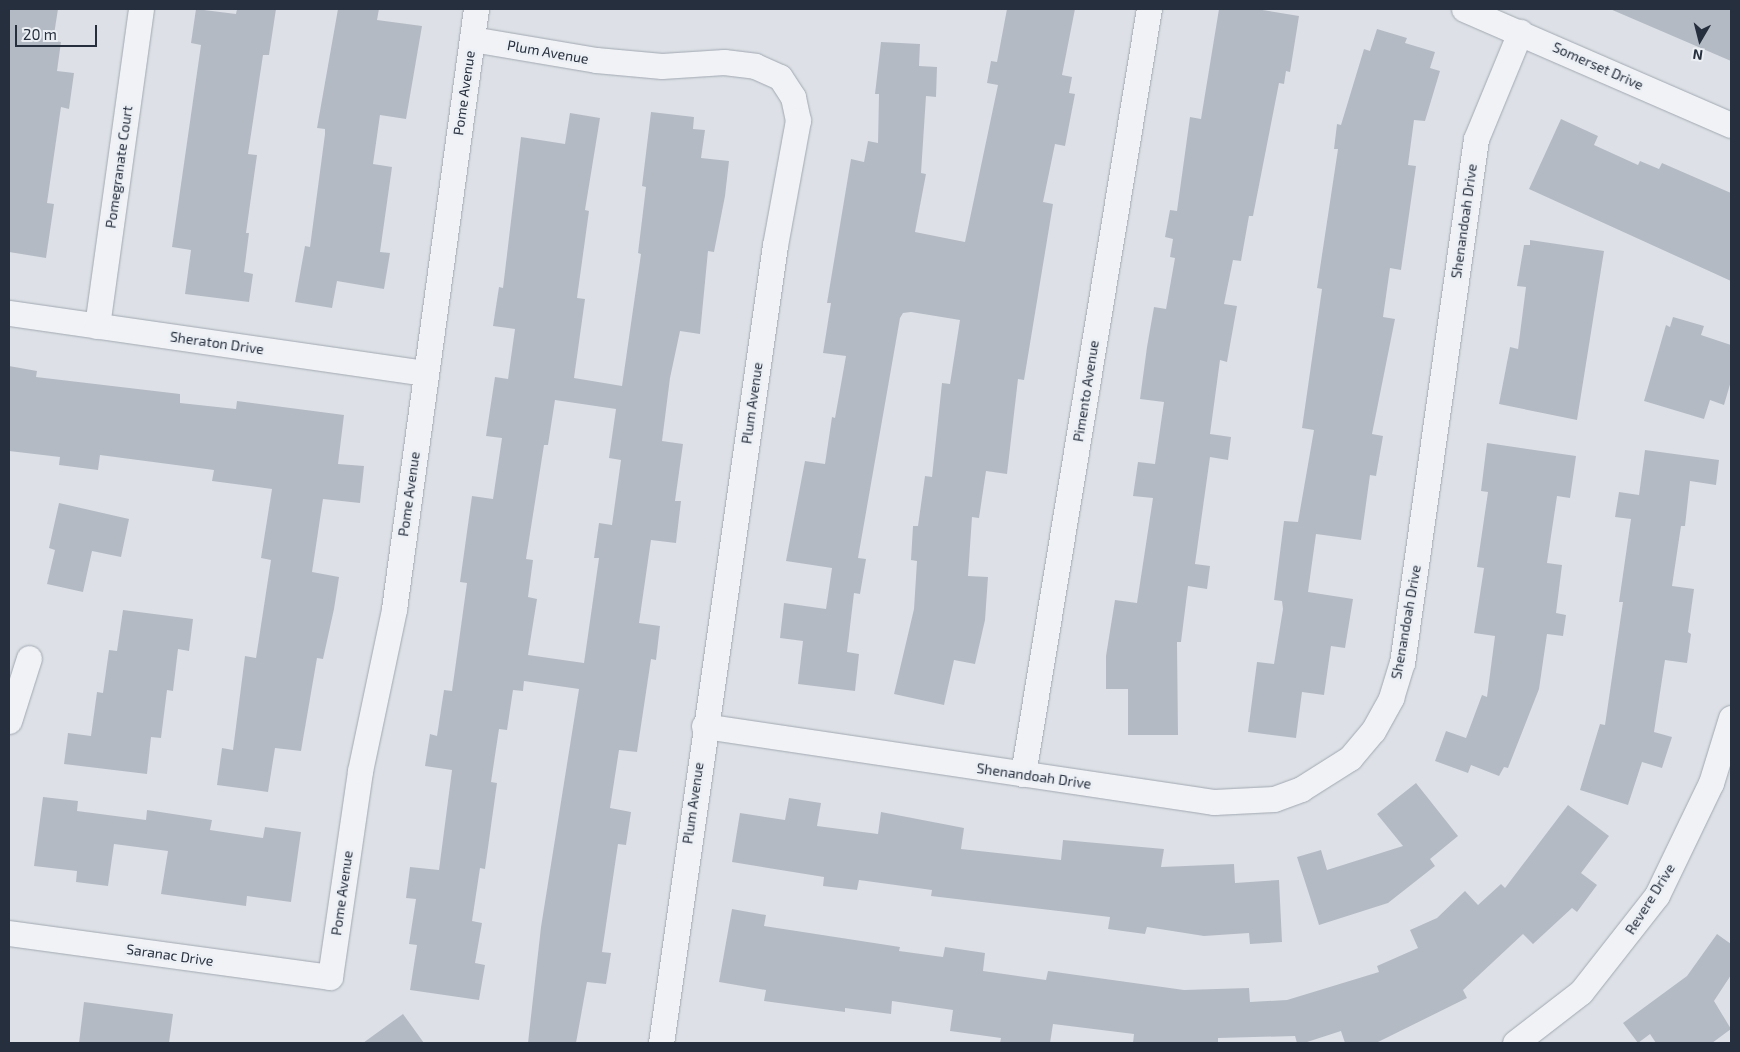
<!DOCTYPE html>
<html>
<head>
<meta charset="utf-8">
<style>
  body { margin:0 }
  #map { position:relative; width:1740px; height:1052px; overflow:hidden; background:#dde1e7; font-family:"Exo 2",sans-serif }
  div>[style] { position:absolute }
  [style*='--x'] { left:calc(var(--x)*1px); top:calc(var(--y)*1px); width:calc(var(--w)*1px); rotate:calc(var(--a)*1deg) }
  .building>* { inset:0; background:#b4bac4 }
  .roads { filter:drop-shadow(0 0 1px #a2a8b1) drop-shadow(0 0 1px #a2a8b1) }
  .street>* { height:25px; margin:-12.5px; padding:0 12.5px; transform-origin:12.5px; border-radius:12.5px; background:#f0f2f6 }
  span { translate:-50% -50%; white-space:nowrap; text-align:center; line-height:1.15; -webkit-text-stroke:5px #ecf0f5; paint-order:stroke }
  .street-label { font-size:14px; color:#262f3e }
  .frame { position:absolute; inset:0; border:10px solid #262f3e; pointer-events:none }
  .north { position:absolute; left:1675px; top:15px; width:50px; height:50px; -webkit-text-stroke:4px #ecf0f5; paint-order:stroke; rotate:188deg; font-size:14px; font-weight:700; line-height:20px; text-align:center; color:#262f3e }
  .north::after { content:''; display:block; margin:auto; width:18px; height:22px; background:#262f3e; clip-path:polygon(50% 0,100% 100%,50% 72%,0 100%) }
  .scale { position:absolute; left:15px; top:25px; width:82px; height:22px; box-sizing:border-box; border:2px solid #262f3e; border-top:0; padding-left:6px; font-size:15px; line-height:18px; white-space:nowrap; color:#262f3e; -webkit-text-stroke:4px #ecf0f5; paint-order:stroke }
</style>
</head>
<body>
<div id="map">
  <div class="building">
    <i style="clip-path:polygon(9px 9px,58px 9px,53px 41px,61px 42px,57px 71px,74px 73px,69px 109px,61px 107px,47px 203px,54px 204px,46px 258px,9px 252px)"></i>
    <i style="clip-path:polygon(196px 9px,236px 14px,237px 9px,276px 9px,269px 55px,263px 55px,248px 154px,257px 155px,246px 233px,249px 233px,244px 272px,253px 274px,249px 302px,185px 294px,191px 250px,172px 247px,201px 45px,191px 43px)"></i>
    <i style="clip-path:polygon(338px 9px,379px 9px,377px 20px,422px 26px,406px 119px,380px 115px,373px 164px,392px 167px,380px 252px,390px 253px,384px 289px,337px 281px,332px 308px,295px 302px,305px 246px,310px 247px,325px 134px,325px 129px,317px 128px)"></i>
    <i style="clip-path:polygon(1007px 9px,1075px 9px,1062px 75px,1072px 77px,1069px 93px,1075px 94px,1065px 146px,1055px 144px,1043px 202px,1053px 204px,1024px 380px,1018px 379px,1007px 474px,986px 471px,979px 518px,972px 517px,968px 576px,988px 577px,985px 620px,975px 664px,954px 660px,944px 705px,894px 694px,914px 609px,917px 561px,911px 560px,913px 526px,918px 526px,925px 476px,932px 477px,942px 383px,950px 384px,960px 320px,911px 312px,903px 313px,900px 318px,858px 558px,866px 559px,860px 594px,854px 593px,847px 652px,859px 654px,855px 691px,798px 684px,803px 641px,780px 638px,784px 603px,826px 609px,832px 568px,786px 561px,805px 461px,825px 464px,832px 417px,835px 418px,846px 356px,823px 353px,831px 303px,827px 303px,851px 159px,864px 162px,868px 141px,878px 143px,879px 94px,875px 94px,881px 42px,920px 44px,919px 66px,937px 67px,936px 97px,926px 96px,921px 173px,926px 174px,915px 232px,965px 242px,998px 85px,987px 83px,991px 61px,997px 62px)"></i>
    <i style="clip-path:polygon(1219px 9px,1256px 9px,1299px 16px,1290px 72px,1286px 71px,1284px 84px,1279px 83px,1253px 216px,1249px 216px,1241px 261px,1233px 260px,1224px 304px,1237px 306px,1227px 362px,1220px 360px,1210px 434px,1231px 437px,1228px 460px,1210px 457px,1195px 564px,1210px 566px,1207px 589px,1188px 586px,1181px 642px,1177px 642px,1178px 735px,1128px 735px,1128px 689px,1106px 689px,1106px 656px,1115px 600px,1137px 603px,1153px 498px,1133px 496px,1138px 462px,1155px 464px,1164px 402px,1140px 399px,1147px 347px,1154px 307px,1166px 309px,1175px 258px,1170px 257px,1173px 239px,1165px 237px,1170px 210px,1177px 211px,1190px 117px,1201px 119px)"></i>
    <i style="clip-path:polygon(1610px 9px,1731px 9px,1731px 61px)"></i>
    <i style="clip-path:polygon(1377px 29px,1407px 38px,1405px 43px,1435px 52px,1430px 68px,1440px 71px,1425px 121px,1414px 120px,1408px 165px,1416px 166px,1401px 270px,1390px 268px,1383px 317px,1395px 319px,1372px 434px,1383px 436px,1376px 476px,1370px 475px,1361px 540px,1316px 534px,1308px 592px,1353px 599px,1345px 648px,1331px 646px,1324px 695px,1302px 692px,1296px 738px,1248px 732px,1257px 662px,1274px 664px,1283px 609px,1282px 601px,1274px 600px,1284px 521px,1298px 522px,1314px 430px,1302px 428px,1322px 289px,1317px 288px,1338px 149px,1334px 149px,1337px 124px,1341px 125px,1364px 49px,1370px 51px)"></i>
    <i style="clip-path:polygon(evenodd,651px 112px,694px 117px,693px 129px,705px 130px,701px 158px,729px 161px,725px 196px,714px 252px,708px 251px,700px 334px,680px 331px,670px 378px,662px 441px,683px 444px,675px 501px,681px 501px,676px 543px,651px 540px,639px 623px,660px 626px,656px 660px,651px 659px,637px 752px,619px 750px,610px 808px,631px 812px,626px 845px,618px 844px,602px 952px,611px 953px,606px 984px,587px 982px,576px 1043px,528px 1043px,541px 927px,579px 689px,524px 681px,523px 691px,513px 690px,507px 730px,499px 729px,491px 782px,497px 783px,485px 869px,480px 868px,472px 921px,482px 923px,475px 963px,485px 965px,479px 1000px,410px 990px,417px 945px,409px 944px,416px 899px,406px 898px,410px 867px,439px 870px,452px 770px,425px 766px,430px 734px,437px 736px,444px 690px,452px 691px,467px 583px,460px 582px,472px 496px,493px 499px,502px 438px,486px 436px,495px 377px,508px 379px,515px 329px,493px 326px,499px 287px,503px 288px,521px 137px,565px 144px,570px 113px,600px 118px,585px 210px,589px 211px,577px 298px,585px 299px,574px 378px,622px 386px,641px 254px,638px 253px,646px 187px,642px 186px,651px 112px,555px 400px,616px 409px,609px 458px,621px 460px,612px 525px,599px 523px,594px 558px,599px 558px,584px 663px,528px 655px,537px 599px,528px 597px,533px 560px,526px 559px,544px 445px,548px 445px,555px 400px)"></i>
    <i style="clip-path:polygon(1561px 119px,1598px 136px,1594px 145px,1638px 165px,1640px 161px,1659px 169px,1662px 163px,1731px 193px,1731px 281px,1529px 189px)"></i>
    <i style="clip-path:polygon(1530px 240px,1604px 251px,1577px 420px,1499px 404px,1510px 347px,1518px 349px,1526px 287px,1517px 286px,1524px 245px,1530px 245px)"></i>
    <i style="clip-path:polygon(1673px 317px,1704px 326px,1701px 335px,1731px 345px,1731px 381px,1724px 405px,1710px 400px,1704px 419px,1644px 401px,1666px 325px,1670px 327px)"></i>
    <i style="clip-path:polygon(9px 366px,37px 371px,36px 377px,180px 394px,180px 403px,236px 409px,237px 401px,344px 415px,338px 464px,364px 466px,360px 503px,323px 499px,312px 572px,339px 577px,334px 609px,323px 659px,317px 658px,301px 751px,275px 748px,268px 792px,217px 785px,222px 748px,233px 750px,245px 656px,256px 658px,271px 560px,261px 558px,272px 489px,212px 481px,214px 470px,100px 455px,98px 470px,59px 465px,60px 457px,9px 451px)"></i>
    <i style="clip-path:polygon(1487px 443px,1576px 456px,1570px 498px,1557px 496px,1547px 563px,1562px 565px,1556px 613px,1566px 615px,1563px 636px,1547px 634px,1539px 689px,1508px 768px,1504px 767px,1499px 776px,1471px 765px,1468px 773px,1435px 761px,1446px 731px,1466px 738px,1482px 695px,1487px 697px,1495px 636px,1474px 633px,1484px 568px,1477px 567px,1488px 492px,1481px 491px)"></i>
    <i style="clip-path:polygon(1645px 450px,1719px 460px,1716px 485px,1690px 481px,1685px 526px,1681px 526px,1672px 586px,1694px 589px,1688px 632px,1691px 634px,1687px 663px,1665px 660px,1654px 732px,1672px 737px,1662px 768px,1642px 762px,1628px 805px,1580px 790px,1600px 724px,1605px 725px,1623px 602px,1619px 602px,1631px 519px,1615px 517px,1619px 492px,1639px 495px)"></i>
    <i style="clip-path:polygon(59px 503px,129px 519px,121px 557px,92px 551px,83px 592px,47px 584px,55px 550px,49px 548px)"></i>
    <i style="clip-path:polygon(123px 610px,193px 619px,189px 651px,178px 649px,173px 691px,167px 690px,161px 738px,151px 737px,147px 774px,64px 764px,68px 733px,91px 736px,97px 692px,103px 693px,109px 650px,117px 651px)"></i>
    <i style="clip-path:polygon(1416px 783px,1458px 836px,1430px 859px,1435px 866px,1388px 903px,1319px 925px,1297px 857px,1321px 850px,1327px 870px,1403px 846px,1377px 814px)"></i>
    <i style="clip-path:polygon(43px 797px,78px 801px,77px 811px,146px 820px,147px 810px,212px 820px,210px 830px,263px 838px,265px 827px,301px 832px,291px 902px,247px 896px,246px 906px,161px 894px,168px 851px,114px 844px,108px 886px,76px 882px,77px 871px,34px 866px)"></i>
    <i style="clip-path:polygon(789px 798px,821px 803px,817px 826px,878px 834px,881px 812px,964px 828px,961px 849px,1061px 860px,1063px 840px,1164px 849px,1161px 867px,1234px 864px,1235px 883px,1279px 880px,1282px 942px,1250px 944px,1249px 933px,1204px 936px,1147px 927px,1145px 934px,1108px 929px,1110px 917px,931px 896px,932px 890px,859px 880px,857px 890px,823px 886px,824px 877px,732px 862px,740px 813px,785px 820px)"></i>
    <i style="clip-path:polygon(1568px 805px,1609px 836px,1581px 873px,1597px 885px,1577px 912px,1572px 908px,1533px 944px,1523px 934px,1463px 990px,1467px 998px,1376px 1043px,1345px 1043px,1341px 1031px,1304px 1043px,1297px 1043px,1295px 1036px,1218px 1038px,1218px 1043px,1133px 1043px,1134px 1034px,1053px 1024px,1050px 1043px,1000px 1043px,1001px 1038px,950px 1031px,953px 1010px,892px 1001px,891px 1014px,845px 1008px,845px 1012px,764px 1001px,766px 990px,719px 982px,732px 909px,766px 915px,764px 926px,900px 947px,899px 951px,943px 957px,945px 947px,985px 953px,983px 971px,1046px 980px,1048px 971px,1184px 990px,1249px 988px,1250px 1002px,1287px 1000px,1379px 972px,1377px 966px,1418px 948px,1410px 930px,1437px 918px,1465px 891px,1478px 905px,1501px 884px,1505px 888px)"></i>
    <i style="clip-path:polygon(1717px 934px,1731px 944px,1731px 975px,1714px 1001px,1731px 1029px,1712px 1043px,1656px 1043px,1650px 1034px,1638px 1043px,1623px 1023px,1687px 976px)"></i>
    <i style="clip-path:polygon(84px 1002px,173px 1014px,169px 1043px,79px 1043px)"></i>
    <i style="clip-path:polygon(403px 1014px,424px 1043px,363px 1043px)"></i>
  </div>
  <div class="roads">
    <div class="street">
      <i style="--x:1464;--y:9;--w:291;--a:23.5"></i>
      <i style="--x:472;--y:39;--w:126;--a:9.6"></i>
      <i style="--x:596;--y:60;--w:66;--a:5.2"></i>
      <i style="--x:662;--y:66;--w:62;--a:-3.7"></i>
      <i style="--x:724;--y:62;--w:31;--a:7"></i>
      <i style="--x:755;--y:66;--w:27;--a:24"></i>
      <i style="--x:780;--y:77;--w:24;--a:57"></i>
      <i style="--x:793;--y:97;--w:24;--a:78"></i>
      <i style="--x:798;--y:120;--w:127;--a:100.4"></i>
      <i style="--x:775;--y:245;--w:806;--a:98.13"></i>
      <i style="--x:9;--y:313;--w:421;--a:8.2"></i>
      <i style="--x:97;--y:326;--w:320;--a:-82.1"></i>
      <i style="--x:9;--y:721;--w:66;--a:-72.4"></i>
      <i style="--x:704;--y:726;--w:516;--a:8.48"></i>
      <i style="--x:1214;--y:802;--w:60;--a:-2.9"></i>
      <i style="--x:1274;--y:799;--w:29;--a:-20"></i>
      <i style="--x:1301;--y:789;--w:58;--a:-32.3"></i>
      <i style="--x:1350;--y:758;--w:35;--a:-50"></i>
      <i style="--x:1373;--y:731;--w:38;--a:-61"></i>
      <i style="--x:1391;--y:698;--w:37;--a:-73"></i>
      <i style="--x:1402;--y:663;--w:529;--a:-81.96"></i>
      <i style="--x:1476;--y:139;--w:116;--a:-67.6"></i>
      <i style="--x:1023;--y:774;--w:775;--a:-80.65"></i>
      <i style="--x:9;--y:933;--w:324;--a:7.8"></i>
      <i style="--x:330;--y:977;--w:208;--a:-81.7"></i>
      <i style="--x:360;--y:771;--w:166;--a:-78.1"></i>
      <i style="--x:394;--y:609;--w:606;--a:-82.22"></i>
      <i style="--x:1515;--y:1043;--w:83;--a:-37.7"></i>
      <i style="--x:1581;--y:992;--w:123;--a:-51.9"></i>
      <i style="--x:1657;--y:895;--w:124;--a:-64.3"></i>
      <i style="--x:1711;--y:783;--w:68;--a:-72.9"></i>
    </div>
  </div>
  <div class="street-label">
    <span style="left:548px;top:52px;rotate:10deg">Plum Avenue</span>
    <span style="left:1598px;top:66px;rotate:24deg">Somerset Drive</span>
    <span style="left:464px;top:93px;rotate:-82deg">Pome Avenue</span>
    <span style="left:119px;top:167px;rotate:-82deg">Pomegranate Court</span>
    <span style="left:1464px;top:221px;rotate:-82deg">Shenandoah Drive</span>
    <span style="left:217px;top:343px;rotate:8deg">Sheraton Drive</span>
    <span style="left:1086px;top:391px;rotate:-81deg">Pimento Avenue</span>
    <span style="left:752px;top:403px;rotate:-82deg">Plum Avenue</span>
    <span style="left:409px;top:494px;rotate:-82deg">Pome Avenue</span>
    <span style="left:1406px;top:622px;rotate:-80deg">Shenandoah Drive</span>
    <span style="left:1034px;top:776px;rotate:8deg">Shenandoah Drive</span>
    <span style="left:693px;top:803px;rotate:-82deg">Plum Avenue</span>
    <span style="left:342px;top:893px;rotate:-82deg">Pome Avenue</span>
    <span style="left:1650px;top:899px;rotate:-58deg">Revere Drive</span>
    <span style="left:170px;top:955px;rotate:8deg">Saranac Drive</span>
  </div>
  <div class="frame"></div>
  <div class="north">N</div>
  <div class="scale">20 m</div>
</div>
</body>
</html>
